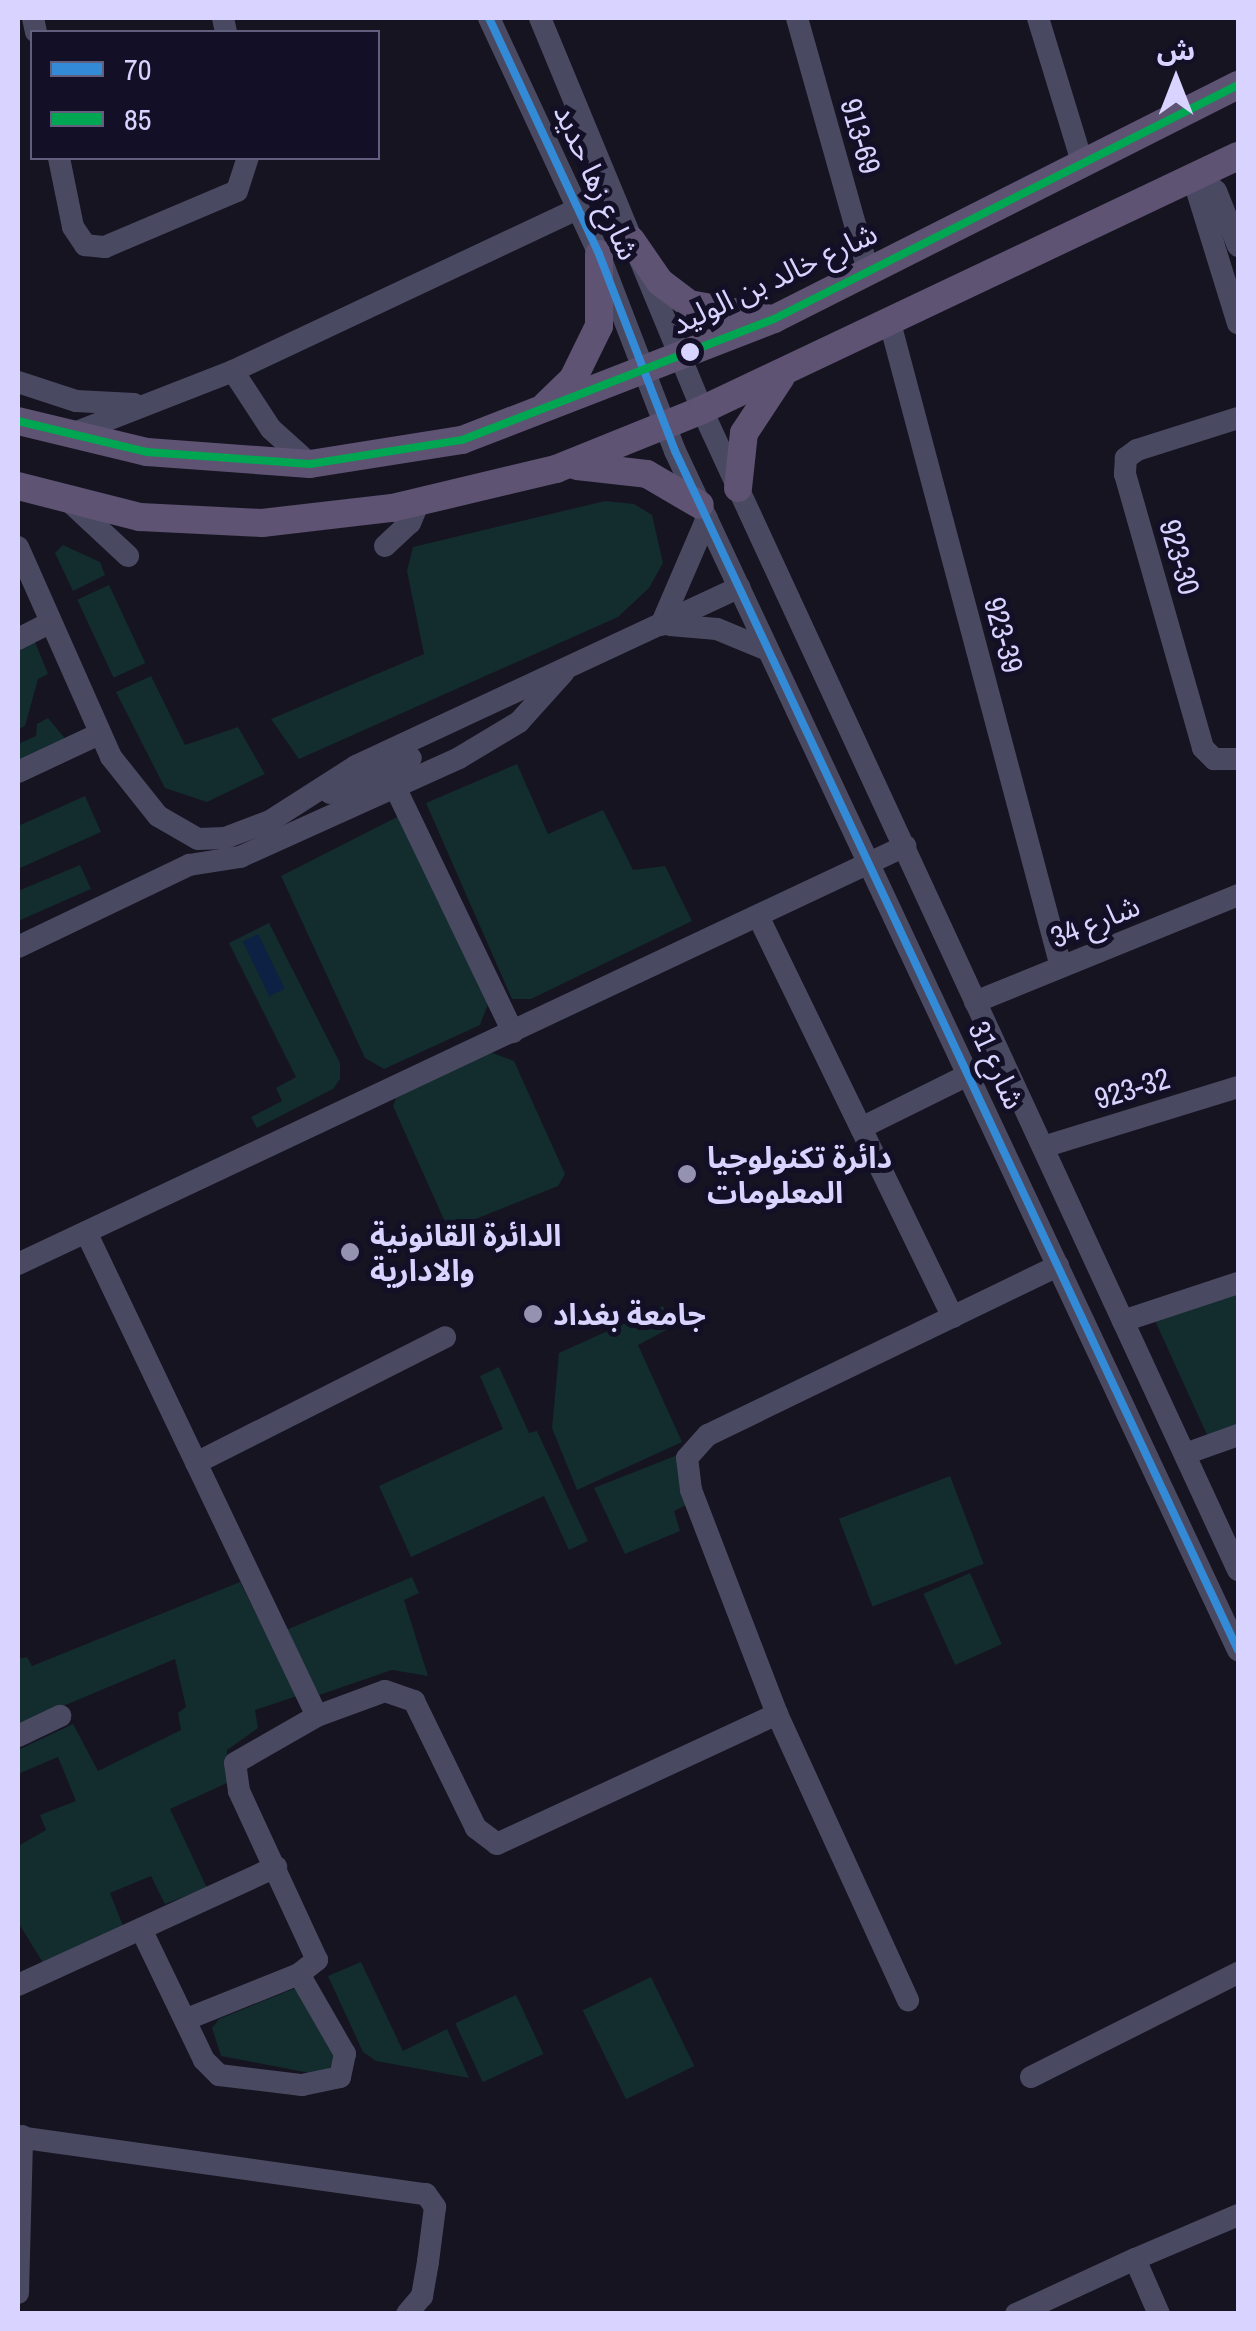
<!DOCTYPE html>
<html>
<head>
<meta charset="utf-8">
<style>
  body { margin:0 }
  #map { position:relative; width:1256px; height:2331px; overflow:hidden; background:#161421; font-family:"Archivo Narrow","Noto Sans Arabic",sans-serif }
  div>[style] { position:absolute }
  [style*='--x'] { left:calc(var(--x)*1px); top:calc(var(--y)*1px); width:calc(var(--w)*1px); rotate:calc(var(--a)*1deg) }
  .green>* { inset:0; background:#132c2d; transform-origin:0 0 }
  .water>* { inset:0; background:#0d2144; transform-origin:0 0 }
  .minor>* { height:22px; margin:-11px; padding:0 11px; transform-origin:11px; border-radius:11px; background:#4a4962 }
  .major>* { height:28px; margin:-14px; padding:0 14px; transform-origin:14px; border-radius:14px; background:#5e5373 }
  .bus-1>* { height:8px; margin:-4px; padding:0 4px; transform-origin:4px; border-radius:4px; background:#338bd7 }
  .bus-2>* { height:8px; margin:-4px; padding:0 4px; transform-origin:4px; border-radius:4px; background:#00a651 }
  .dots>* { width:28px; height:28px; translate:-50% -50%; box-sizing:border-box; border:5px solid #130f26; border-radius:50% }
  span { translate:-50% -50%; white-space:nowrap; text-align:center; line-height:1.15; -webkit-text-stroke:10px #130f26; paint-order:stroke }
  .street-label { font-size:30px; color:#d9d4ff }
  .poi-label { font-size:30px; color:#d9d4ff; font-weight:700 }
  .left { translate:0 -50%; text-align:left }
  .frame { position:absolute; inset:0; border:20px solid #d9d4ff; pointer-events:none }
  .legend { position:absolute; left:30px; top:30px; width:350px; height:130px; box-sizing:border-box; background:#130f26; border:2px solid #625e7d; margin:0; padding:12px 18px; list-style:none; font-size:30px; color:#d9d4ff }
  .legend li { display:flex; align-items:center; gap:20px; height:50px }
  .legend b { width:50px; border:2px solid #625e7d }
  .north { position:absolute; left:1126px; top:30px; width:100px; height:100px; -webkit-text-stroke:8px #130f26; paint-order:stroke; rotate:0deg; font-size:28px; font-weight:700; line-height:40px; text-align:center; color:#d9d4ff }
  .north::after { content:''; display:block; margin:auto; width:35px; height:45px; background:#d9d4ff; clip-path:polygon(50% 0,100% 100%,50% 72%,0 100%) }
</style>
</head>
<body>
<div id="map">
  <div class="green">
    <i style="clip-path:polygon(605px 501px,634px 504px,652px 515px,663px 563px,649px 588px,618px 617px,299px 759px,271px 719px,424px 654px,407px 571px,413px 547px)"></i>
    <i style="clip-path:polygon(63px 545px,100px 562px,105px 575px,73px 591px,55px 553px)"></i>
    <i style="left:109px;top:585px;width:86px;height:35px;rotate:65deg"></i>
    <i style="clip-path:polygon(35px 642px,48px 674px,38px 679px,25px 726px,18px 729px,18px 650px)"></i>
    <i style="clip-path:polygon(151px 676px,185px 745px,238px 727px,265px 774px,207px 802px,165px 788px,116px 692px)"></i>
    <i style="clip-path:polygon(48px 718px,67px 741px,18px 764px,18px 744px,36px 736px,37px 724px)"></i>
    <i style="clip-path:polygon(517px 764px,548px 834px,603px 810px,633px 870px,665px 866px,692px 921px,531px 999px,512px 999px,426px 803px)"></i>
    <i style="clip-path:polygon(85px 796px,101px 832px,18px 869px,18px 826px)"></i>
    <i style="clip-path:polygon(399px 816px,488px 1004px,480px 1025px,384px 1069px,365px 1058px,281px 876px)"></i>
    <i style="clip-path:polygon(80px 865px,91px 889px,18px 921px,18px 891px)"></i>
    <i style="clip-path:polygon(269px 923px,340px 1063px,340px 1079px,333px 1089px,257px 1128px,251px 1117px,282px 1101px,276px 1088px,296px 1077px,229px 943px)"></i>
    <i style="clip-path:polygon(490px 1052px,514px 1061px,565px 1174px,558px 1186px,453px 1228px,445px 1222px,393px 1106px,396px 1098px)"></i>
    <i style="clip-path:polygon(1238px 1288px,1238px 1426px,1208px 1437px,1152px 1314px)"></i>
    <i style="clip-path:polygon(663px 1306px,672px 1327px,638px 1345px,682px 1442px,577px 1490px,552px 1428px,559px 1353px)"></i>
    <i style="clip-path:polygon(499px 1367px,529px 1433px,537px 1431px,588px 1541px,569px 1550px,544px 1496px,411px 1557px,379px 1486px,503px 1429px,480px 1376px)"></i>
    <i style="clip-path:polygon(680px 1454px,688px 1504px,674px 1511px,680px 1531px,625px 1554px,594px 1488px)"></i>
    <i style="left:950px;top:1476px;width:94px;height:119px;rotate:69deg"></i>
    <i style="left:970px;top:1573px;width:78px;height:51px;rotate:66deg"></i>
    <i style="clip-path:polygon(412px 1577px,419px 1593px,404px 1600px,428px 1676px,392px 1670px,319px 1695px,286px 1630px)"></i>
    <i style="clip-path:polygon(240px 1582px,297px 1696px,255px 1710px,258px 1728px,227px 1750px,227px 1783px,170px 1809px,207px 1888px,165px 1904px,151px 1876px,110px 1893px,123px 1926px,43px 1963px,18px 1922px,18px 1846px,46px 1830px,40px 1815px,76px 1801px,58px 1757px,18px 1774px,18px 1750px,73px 1724px,98px 1771px,181px 1730px,178px 1713px,186px 1707px,175px 1659px,18px 1725px,18px 1659px,27px 1657px,32px 1666px)"></i>
    <i style="clip-path:polygon(361px 1962px,403px 2051px,447px 2029px,469px 2078px,376px 2061px,363px 2052px,328px 1976px)"></i>
    <i style="left:651px;top:1977px;width:99px;height:76px;rotate:64deg"></i>
    <i style="clip-path:polygon(298px 1987px,335px 2058px,325px 2076px,221px 2056px,212px 2028px,219px 2019px)"></i>
    <i style="left:516px;top:1995px;width:65px;height:67px;rotate:65deg"></i>
  </div>
  <div class="water">
    <i style="left:258px;top:934px;width:61px;height:17px;rotate:64deg"></i>
  </div>
  <div class="minor">
    <i style="--x:33;--y:18;--w:14;--a:78"></i>
    <i style="--x:223;--y:18;--w:14;--a:78"></i>
    <i style="--x:489;--y:18;--w:260;--a:65"></i>
    <i style="--x:599;--y:254;--w:211;--a:68.9"></i>
    <i style="--x:675;--y:451;--w:1325;--a:64.85"></i>
    <i style="--x:540;--y:18;--w:424;--a:67.5"></i>
    <i style="--x:702;--y:410;--w:1278;--a:65.2"></i>
    <i style="--x:797;--y:18;--w:263;--a:74.3"></i>
    <i style="--x:1038;--y:18;--w:151;--a:73"></i>
    <i style="--x:59;--y:158;--w:70;--a:78.5"></i>
    <i style="--x:73;--y:227;--w:22;--a:56"></i>
    <i style="--x:85;--y:245;--w:20;--a:6"></i>
    <i style="--x:105;--y:247;--w:143;--a:-23"></i>
    <i style="--x:237;--y:191;--w:35;--a:-72"></i>
    <i style="--x:1198;--y:175;--w:24;--a:42"></i>
    <i style="--x:1216;--y:191;--w:59;--a:68.2"></i>
    <i style="--x:1193;--y:178;--w:152;--a:72.8"></i>
    <i style="--x:889;--y:319;--w:670;--a:75.13"></i>
    <i style="--x:233;--y:371;--w:69;--a:56.8"></i>
    <i style="--x:271;--y:429;--w:52;--a:41.9"></i>
    <i style="--x:18;--y:382;--w:61;--a:18.1"></i>
    <i style="--x:76;--y:401;--w:58;--a:3"></i>
    <i style="--x:1238;--y:418;--w:106;--a:162.4"></i>
    <i style="--x:1137;--y:450;--w:14;--a:144"></i>
    <i style="--x:1126;--y:458;--w:16;--a:94"></i>
    <i style="--x:1125;--y:474;--w:285;--a:74.1"></i>
    <i style="--x:1203;--y:748;--w:16;--a:45"></i>
    <i style="--x:1214;--y:759;--w:24;--a:0"></i>
    <i style="--x:69;--y:435;--w:176;--a:-21.3"></i>
    <i style="--x:233;--y:371;--w:382;--a:-25.2"></i>
    <i style="--x:71;--y:503;--w:78;--a:42.9"></i>
    <i style="--x:385;--y:546;--w:34;--a:-43"></i>
    <i style="--x:410;--y:523;--w:23;--a:-67"></i>
    <i style="--x:18;--y:547;--w:230;--a:66.1"></i>
    <i style="--x:111;--y:757;--w:75;--a:51.5"></i>
    <i style="--x:158;--y:816;--w:46;--a:29.9"></i>
    <i style="--x:198;--y:839;--w:27;--a:-2"></i>
    <i style="--x:225;--y:838;--w:48;--a:-20.7"></i>
    <i style="--x:270;--y:821;--w:102;--a:-32.6"></i>
    <i style="--x:356;--y:766;--w:423;--a:-25"></i>
    <i style="--x:661;--y:625;--w:116;--a:-66.7"></i>
    <i style="--x:670;--y:625;--w:47;--a:4.9"></i>
    <i style="--x:717;--y:629;--w:55;--a:22.4"></i>
    <i style="--x:18;--y:639;--w:34;--a:-27"></i>
    <i style="--x:18;--y:772;--w:89;--a:-25.1"></i>
    <i style="--x:395;--y:787;--w:272;--a:64.3"></i>
    <i style="--x:330;--y:793;--w:88;--a:-23.4"></i>
    <i style="--x:758;--y:916;--w:446;--a:64.1"></i>
    <i style="--x:18;--y:947;--w:190;--a:-25.6"></i>
    <i style="--x:189;--y:865;--w:52;--a:-8.9"></i>
    <i style="--x:240;--y:857;--w:240;--a:-24.3"></i>
    <i style="--x:459;--y:758;--w:70;--a:-31"></i>
    <i style="--x:519;--y:722;--w:67;--a:-48"></i>
    <i style="--x:975;--y:1002;--w:284;--a:-22.1"></i>
    <i style="--x:861;--y:1128;--w:119;--a:-26.4"></i>
    <i style="--x:1043;--y:1147;--w:204;--a:-17.1"></i>
    <i style="--x:86;--y:1232;--w:536;--a:64.49"></i>
    <i style="--x:18;--y:1264;--w:981;--a:-25.23"></i>
    <i style="--x:1123;--y:1321;--w:121;--a:-18.3"></i>
    <i style="--x:1185;--y:1454;--w:56;--a:-19.7"></i>
    <i style="--x:196;--y:1463;--w:279;--a:-26.8"></i>
    <i style="--x:777;--y:1714;--w:240;--a:-111"></i>
    <i style="--x:691;--y:1490;--w:32;--a:-97"></i>
    <i style="--x:687;--y:1458;--w:31;--a:-48"></i>
    <i style="--x:708;--y:1435;--w:389;--a:-25.8"></i>
    <i style="--x:18;--y:1736;--w:47;--a:-25.5"></i>
    <i style="--x:141;--y:1929;--w:145;--a:64.3"></i>
    <i style="--x:204;--y:2060;--w:21;--a:45"></i>
    <i style="--x:219;--y:2075;--w:84;--a:6.9"></i>
    <i style="--x:302;--y:2085;--w:39;--a:-12"></i>
    <i style="--x:340;--y:2077;--w:24;--a:-78"></i>
    <i style="--x:345;--y:2054;--w:92;--a:-119.9"></i>
    <i style="--x:18;--y:1985;--w:284;--a:-24.6"></i>
    <i style="--x:187;--y:2019;--w:121;--a:-21.9"></i>
    <i style="--x:299;--y:1974;--w:23;--a:-38"></i>
    <i style="--x:317;--y:1960;--w:186;--a:-114.8"></i>
    <i style="--x:239;--y:1791;--w:28;--a:-98"></i>
    <i style="--x:235;--y:1763;--w:95;--a:-29.8"></i>
    <i style="--x:317;--y:1716;--w:72;--a:-20.2"></i>
    <i style="--x:385;--y:1691;--w:31;--a:19"></i>
    <i style="--x:414;--y:1701;--w:141;--a:64"></i>
    <i style="--x:476;--y:1828;--w:26;--a:37"></i>
    <i style="--x:497;--y:1844;--w:309;--a:-24.9"></i>
    <i style="--x:777;--y:1714;--w:315;--a:65.4"></i>
    <i style="--x:1031;--y:2077;--w:232;--a:-26.7"></i>
    <i style="--x:18;--y:2137;--w:412;--a:8"></i>
    <i style="--x:426;--y:2194;--w:16;--a:55"></i>
    <i style="--x:435;--y:2207;--w:55;--a:97.3"></i>
    <i style="--x:428;--y:2262;--w:35;--a:100"></i>
    <i style="--x:422;--y:2296;--w:23;--a:130"></i>
    <i style="--x:18;--y:2293;--w:157;--a:-88.5"></i>
    <i style="--x:1016;--y:2314;--w:131;--a:-24.8"></i>
    <i style="--x:1159;--y:2314;--w:60;--a:-113.6"></i>
    <i style="--x:1135;--y:2259;--w:112;--a:-23.1"></i>
  </div>
  <div class="major">
    <i style="--x:631;--y:240;--w:51;--a:55.4"></i>
    <i style="--x:660;--y:282;--w:36;--a:37"></i>
    <i style="--x:689;--y:304;--w:79;--a:10.2"></i>
    <i style="--x:546;--y:405;--w:37;--a:-44"></i>
    <i style="--x:573;--y:379;--w:59;--a:-63.9"></i>
    <i style="--x:599;--y:326;--w:72;--a:-90"></i>
    <i style="--x:18;--y:421;--w:133;--a:13.5"></i>
    <i style="--x:147;--y:452;--w:163;--a:4.2"></i>
    <i style="--x:310;--y:464;--w:154;--a:-9"></i>
    <i style="--x:462;--y:440;--w:335;--a:-21.2"></i>
    <i style="--x:774;--y:319;--w:520;--a:-26.76"></i>
    <i style="--x:577;--y:466;--w:70;--a:6.5"></i>
    <i style="--x:647;--y:474;--w:61;--a:30.3"></i>
    <i style="--x:18;--y:486;--w:126;--a:14.3"></i>
    <i style="--x:140;--y:517;--w:122;--a:2.8"></i>
    <i style="--x:262;--y:523;--w:131;--a:-6.6"></i>
    <i style="--x:392;--y:508;--w:169;--a:-13.4"></i>
    <i style="--x:556;--y:469;--w:157;--a:-22"></i>
    <i style="--x:702;--y:410;--w:593;--a:-25.36"></i>
    <i style="--x:738;--y:488;--w:55;--a:-83.8"></i>
    <i style="--x:744;--y:433;--w:67;--a:-56.5"></i>
  </div>
  <div class="bus-1">
    <i style="--x:489;--y:18;--w:260;--a:65"></i>
    <i style="--x:599;--y:254;--w:211;--a:68.9"></i>
    <i style="--x:675;--y:451;--w:1325;--a:64.85"></i>
  </div>
  <div class="bus-2">
    <i style="--x:18;--y:421;--w:133;--a:13.5"></i>
    <i style="--x:147;--y:452;--w:163;--a:4.2"></i>
    <i style="--x:310;--y:464;--w:154;--a:-9"></i>
    <i style="--x:462;--y:440;--w:335;--a:-21.2"></i>
    <i style="--x:774;--y:319;--w:520;--a:-26.76"></i>
  </div>
  <div class="dots">
    <i style="left:690px;top:352px;background:#d9d4ff"></i>
    <i style="left:687px;top:1174px;background:#9591b1"></i>
    <i style="left:350px;top:1252px;background:#9591b1"></i>
    <i style="left:533px;top:1314px;background:#9591b1"></i>
  </div>
  <div class="street-label">
    <span style="left:861px;top:136px;rotate:74deg">913-69</span>
    <span style="left:597px;top:182px;rotate:66deg">شارع زها حديد</span>
    <span style="left:774px;top:278px;rotate:-25deg">شارع خالد بن الوليد</span>
    <span style="left:1180px;top:557px;rotate:74deg">923-30</span>
    <span style="left:1004px;top:635px;rotate:75deg">923-39</span>
    <span style="left:1095px;top:921px;rotate:-22deg">شارع 34</span>
    <span style="left:997px;top:1065px;rotate:65deg">شارع 31</span>
    <span style="left:1132px;top:1088px;rotate:-17deg">923-32</span>
  </div>
  <div class="poi-label">
    <span class="left" style="left:707px;top:1174px">دائرة تكنولوجيا<br>المعلومات</span>
    <span class="left" style="left:370px;top:1252px">الدائرة القانونية<br>والادارية</span>
    <span class="left" style="left:553px;top:1314px">جامعة بغداد</span>
  </div>
  <div class="frame"></div>
  <ul class="legend">
  <li><b style="height:12px;background:#338bd7"></b>70</li>
  <li><b style="height:12px;background:#00a651"></b>85</li>
  </ul>
  <div class="north">ش</div>
</div>
</body>
</html>
